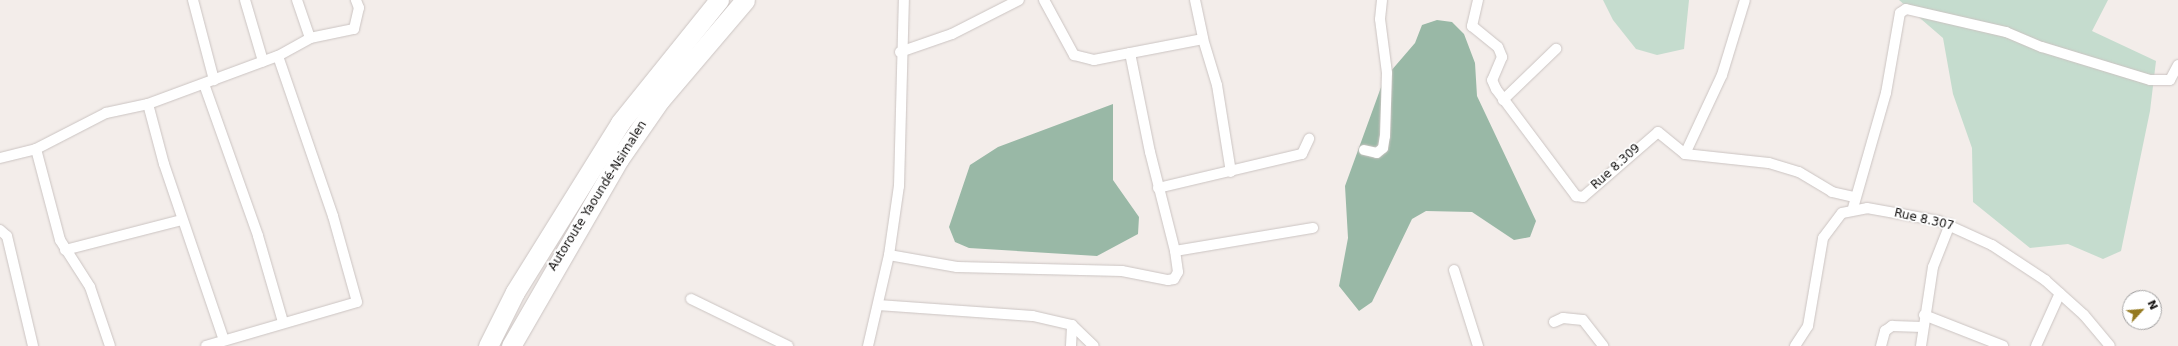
<!DOCTYPE html>
<html>
<head>
<meta charset="utf-8">
<style>
  body { margin:0 }
  #map { position:relative; width:2178px; height:346px; overflow:hidden; background:#f3edea; font-family:"DejaVu Sans",sans-serif }
  div>[style] { position:absolute }
  [style*='--x'] { left:calc(var(--x)*1px); top:calc(var(--y)*1px); width:calc(var(--w)*1px); rotate:calc(var(--a)*1deg) }
  .green>* { inset:0; background:#c5dcce }
  .forest>* { inset:0; background:#99b8a6 }
  .roads { filter:drop-shadow(0 0 1px #cbc4c2) drop-shadow(0 0 1px #cbc4c2) }
  .street>* { height:10px; margin:-5px; padding:0 5px; transform-origin:5px; border-radius:5px; background:#fff }
  .highway>* { height:19px; margin:-9.5px; padding:0 9.5px; transform-origin:9.5px; border-radius:9.5px; background:#fff }
  span { translate:-50% -50%; white-space:nowrap; text-align:center; line-height:1.15; -webkit-text-stroke:3.5px #fff; paint-order:stroke }
  .street-label { font-size:12px; color:#12100f }
  .north { position:absolute; left:2122px; top:290px; width:40px; height:40px; box-sizing:border-box; background:#fff; border:1px solid #a09f9f; border-radius:50%; rotate:64deg; font-size:11px; font-weight:700; line-height:16px; text-align:center; color:#12100f }
  .north::after { content:''; display:block; margin:auto; width:14px; height:18px; background:#957a21; clip-path:polygon(50% 0,100% 100%,50% 72%,0 100%) }
</style>
</head>
<body>
<div id="map">
  <div class="green">
    <i style="clip-path:polygon(1603px 0,1689px 0,1684px 49px,1657px 55px,1636px 49px,1613px 20px)"></i>
    <i style="clip-path:polygon(1899px 0,2108px 0,2092px 31px,2156px 61px,2150px 111px,2121px 251px,2103px 259px,2068px 244px,2030px 248px,1973px 202px,1972px 148px,1953px 94px,1943px 38px)"></i>
  </div>
  <div class="forest">
    <i style="clip-path:polygon(1437px 20px,1452px 22px,1464px 34px,1475px 63px,1477px 96px,1536px 221px,1530px 237px,1514px 240px,1472px 212px,1426px 211px,1412px 219px,1372px 302px,1359px 311px,1339px 286px,1348px 238px,1345px 186px,1384px 79px,1415px 43px,1422px 25px)"></i>
    <i style="clip-path:polygon(1113px 104px,1113px 180px,1139px 217px,1138px 234px,1097px 256px,969px 248px,955px 242px,949px 227px,970px 165px,998px 147px)"></i>
  </div>
  <div class="roads">
    <div class="street">
      <i style="--x:193;--y:0;--w:83;--a:75.3"></i>
      <i style="--x:245;--y:0;--w:64;--a:73.6"></i>
      <i style="--x:297;--y:0;--w:40;--a:71.1"></i>
      <i style="--x:1044;--y:0;--w:63;--a:61.4"></i>
      <i style="--x:1074;--y:55;--w:21;--a:14"></i>
      <i style="--x:1094;--y:60;--w:37;--a:-11"></i>
      <i style="--x:1195;--y:0;--w:40;--a:78"></i>
      <i style="--x:1203;--y:39;--w:74;--a:169.1"></i>
      <i style="--x:1130;--y:53;--w:101;--a:78.6"></i>
      <i style="--x:1150;--y:152;--w:102;--a:75.8"></i>
      <i style="--x:1175;--y:251;--w:140;--a:-9.5"></i>
      <i style="--x:1478;--y:0;--w:27;--a:103"></i>
      <i style="--x:1472;--y:26;--w:33;--a:39"></i>
      <i style="--x:1498;--y:47;--w:11;--a:68"></i>
      <i style="--x:1502;--y:57;--w:25;--a:113"></i>
      <i style="--x:1492;--y:80;--w:10;--a:66"></i>
      <i style="--x:1496;--y:89;--w:134;--a:53.2"></i>
      <i style="--x:1576;--y:196;--w:7;--a:8"></i>
      <i style="--x:1583;--y:197;--w:99;--a:-40.9"></i>
      <i style="--x:1658;--y:132;--w:35;--a:39"></i>
      <i style="--x:1685;--y:154;--w:84;--a:6.1"></i>
      <i style="--x:1769;--y:163;--w:31;--a:17"></i>
      <i style="--x:1799;--y:172;--w:39;--a:31"></i>
      <i style="--x:1832;--y:192;--w:23;--a:13"></i>
      <i style="--x:1203;--y:39;--w:48;--a:73.1"></i>
      <i style="--x:1217;--y:85;--w:88;--a:80.9"></i>
      <i style="--x:900;--y:52;--w:55;--a:-19.1"></i>
      <i style="--x:952;--y:34;--w:75;--a:-26.9"></i>
      <i style="--x:204;--y:84;--w:161;--a:70.4"></i>
      <i style="--x:258;--y:236;--w:90;--a:73.8"></i>
      <i style="--x:1503;--y:100;--w:74;--a:-43.9"></i>
      <i style="--x:148;--y:104;--w:62;--a:75.1"></i>
      <i style="--x:164;--y:164;--w:186;--a:71.2"></i>
      <i style="--x:36;--y:149;--w:94;--a:75.2"></i>
      <i style="--x:60;--y:240;--w:56;--a:57.4"></i>
      <i style="--x:90;--y:287;--w:62;--a:71.3"></i>
      <i style="--x:1364;--y:150;--w:13;--a:13"></i>
      <i style="--x:1377;--y:153;--w:8;--a:-40"></i>
      <i style="--x:1383;--y:148;--w:12;--a:-81"></i>
      <i style="--x:1385;--y:136;--w:63;--a:-88.2"></i>
      <i style="--x:1387;--y:73;--w:54;--a:-97.4"></i>
      <i style="--x:1380;--y:19;--w:19;--a:-84"></i>
      <i style="--x:1685;--y:154;--w:87;--a:-64.9"></i>
      <i style="--x:1722;--y:75;--w:78;--a:-73"></i>
      <i style="--x:0;--y:158;--w:37;--a:-14"></i>
      <i style="--x:36;--y:149;--w:79;--a:-27.2"></i>
      <i style="--x:106;--y:113;--w:43;--a:-12.1"></i>
      <i style="--x:148;--y:104;--w:139;--a:-20.3"></i>
      <i style="--x:278;--y:56;--w:37;--a:-29"></i>
      <i style="--x:310;--y:38;--w:45;--a:-11.6"></i>
      <i style="--x:354;--y:29;--w:22;--a:-77"></i>
      <i style="--x:359;--y:8;--w:9;--a:-111"></i>
      <i style="--x:1158;--y:188;--w:148;--a:-13.3"></i>
      <i style="--x:1302;--y:154;--w:17;--a:-65"></i>
      <i style="--x:1853;--y:208;--w:120;--a:-74"></i>
      <i style="--x:1886;--y:93;--w:81;--a:-80.1"></i>
      <i style="--x:1900;--y:13;--w:7;--a:-34"></i>
      <i style="--x:1906;--y:9;--w:103;--a:13"></i>
      <i style="--x:2006;--y:32;--w:39;--a:23"></i>
      <i style="--x:2042;--y:47;--w:113;--a:17"></i>
      <i style="--x:2150;--y:80;--w:20;--a:0"></i>
      <i style="--x:2170;--y:80;--w:17;--a:-62"></i>
      <i style="--x:0;--y:230;--w:9;--a:41"></i>
      <i style="--x:7;--y:236;--w:113;--a:76.7"></i>
      <i style="--x:65;--y:250;--w:121;--a:-14.4"></i>
      <i style="--x:889;--y:255;--w:69;--a:10"></i>
      <i style="--x:957;--y:267;--w:165;--a:1.4"></i>
      <i style="--x:1122;--y:271;--w:47;--a:11.1"></i>
      <i style="--x:1168;--y:280;--w:6;--a:-9"></i>
      <i style="--x:1174;--y:279;--w:8;--a:-60"></i>
      <i style="--x:1178;--y:272;--w:21;--a:-98"></i>
      <i style="--x:1454;--y:270;--w:80;--a:72.5"></i>
      <i style="--x:691;--y:299;--w:108;--a:25.9"></i>
      <i style="--x:878;--y:305;--w:155;--a:4.1"></i>
      <i style="--x:1033;--y:316;--w:40;--a:13"></i>
      <i style="--x:1072;--y:325;--w:30;--a:44"></i>
      <i style="--x:1924;--y:315;--w:85;--a:21.4"></i>
      <i style="--x:1554;--y:322;--w:10;--a:-24"></i>
      <i style="--x:1563;--y:318;--w:20;--a:6"></i>
      <i style="--x:1583;--y:320;--w:33;--a:52"></i>
      <i style="--x:206;--y:346;--w:157;--a:-16.2"></i>
      <i style="--x:357;--y:302;--w:89;--a:-105.6"></i>
      <i style="--x:333;--y:216;--w:169;--a:-109"></i>
      <i style="--x:868;--y:346;--w:93;--a:-77"></i>
      <i style="--x:889;--y:255;--w:70;--a:-81.8"></i>
      <i style="--x:899;--y:186;--w:186;--a:-88.5"></i>
      <i style="--x:1071;--y:346;--w:21;--a:-87"></i>
      <i style="--x:1795;--y:346;--w:24;--a:-57"></i>
      <i style="--x:1808;--y:326;--w:89;--a:-80.3"></i>
      <i style="--x:1823;--y:238;--w:31;--a:-53"></i>
      <i style="--x:1842;--y:213;--w:25;--a:-11"></i>
      <i style="--x:1867;--y:208;--w:73;--a:10.2"></i>
      <i style="--x:1939;--y:221;--w:58;--a:24.4"></i>
      <i style="--x:1992;--y:245;--w:64;--a:33.4"></i>
      <i style="--x:2045;--y:280;--w:52;--a:41.9"></i>
      <i style="--x:2084;--y:315;--w:40;--a:50"></i>
      <i style="--x:1881;--y:346;--w:16;--a:-75"></i>
      <i style="--x:1885;--y:331;--w:9;--a:-36"></i>
      <i style="--x:1892;--y:326;--w:31;--a:2"></i>
      <i style="--x:1921;--y:346;--w:80;--a:-81.4"></i>
      <i style="--x:1933;--y:267;--w:46;--a:-68.4"></i>
      <i style="--x:2036;--y:346;--w:58;--a:-65.6"></i>
    </div>
    <div class="highway">
      <i style="--x:488;--y:346;--w:60;--a:-63.4"></i>
      <i style="--x:515;--y:292;--w:199;--a:-58.1"></i>
      <i style="--x:620;--y:123;--w:158;--a:-51.2"></i>
      <i style="--x:511;--y:346;--w:216;--a:-60"></i>
      <i style="--x:619;--y:159;--w:72;--a:-55.2"></i>
      <i style="--x:660;--y:100;--w:131;--a:-49.6"></i>
    </div>
  </div>
  <div class="street-label">
    <span style="left:1616px;top:167px;rotate:-42deg">Rue 8.309</span>
    <span style="left:598px;top:196px;rotate:-58deg">Autoroute Yaoundé-Nsimalen</span>
    <span style="left:1924px;top:220px;rotate:13deg">Rue 8.307</span>
  </div>
  <div class="north">N</div>
</div>
</body>
</html>
